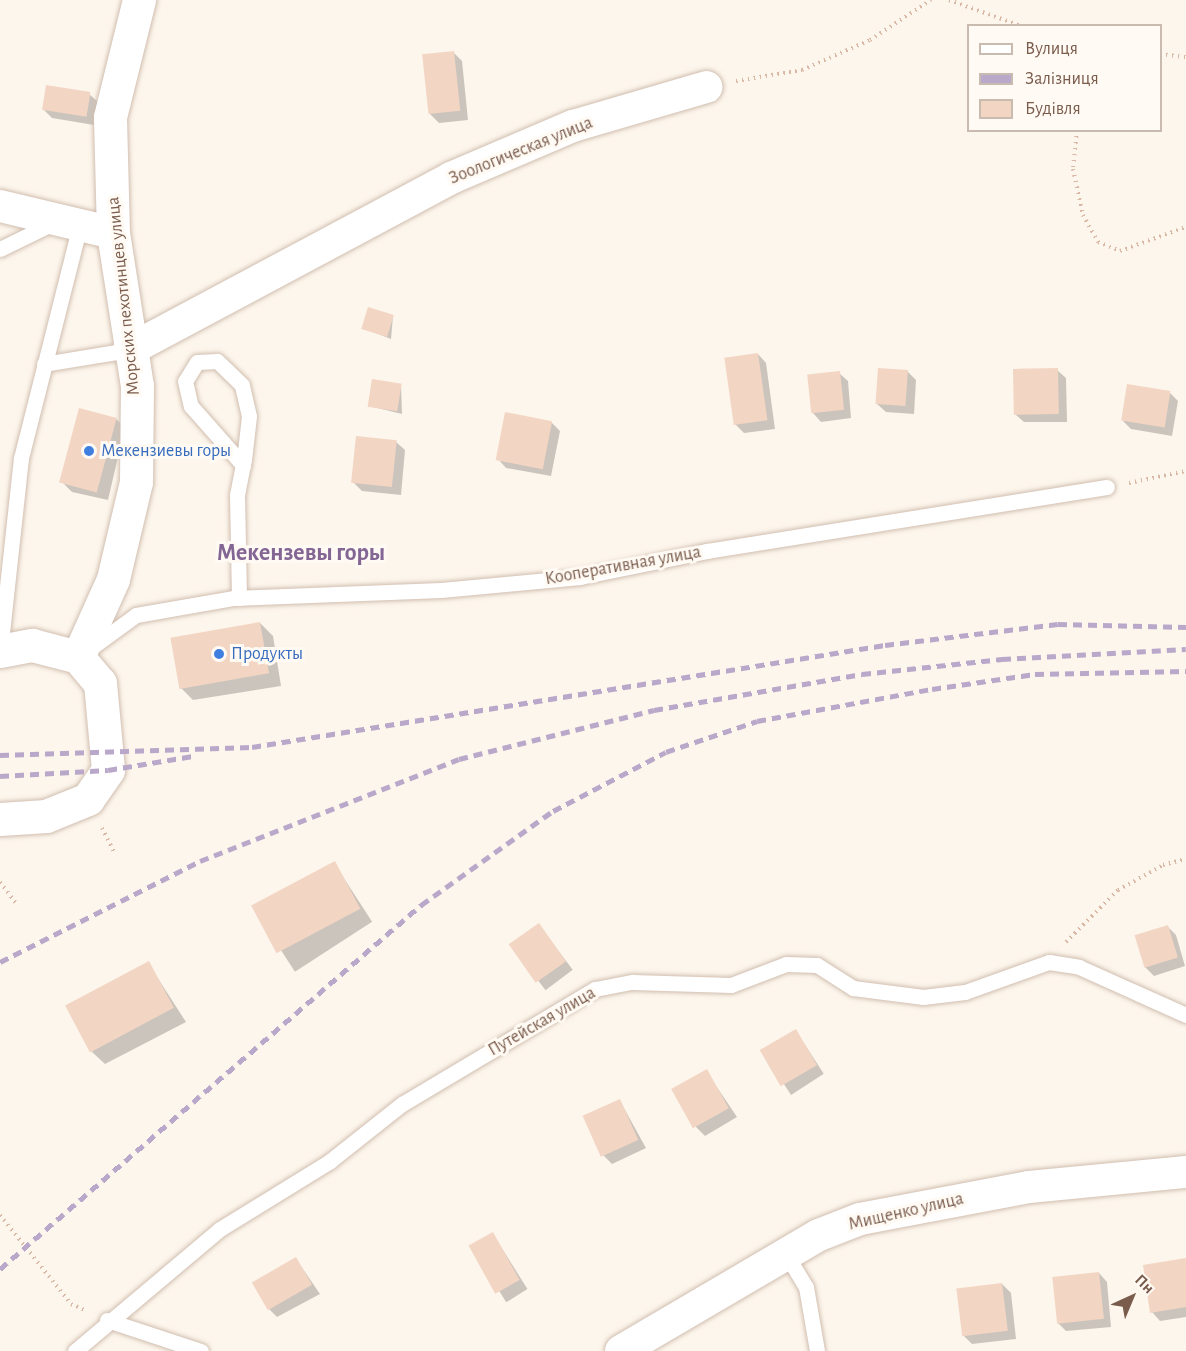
<!DOCTYPE html>
<html>
<head>
<meta charset="utf-8">
<style>
  body { margin:0 }
  #map { position:relative; width:1186px; height:1351px; overflow:hidden; background:#fdf6ec; font-family:"Alegreya Sans",sans-serif }
  div>[style] { position:absolute }
  [style*='--x'] { left:calc(var(--x)*1px); top:calc(var(--y)*1px); width:calc(var(--w)*1px); rotate:calc(var(--a)*1deg) }
  .shadow>* { inset:0; background:#0003; transform-origin:0 0 }
  .building>* { inset:0; background:#f3d5c3; transform-origin:0 0 }
  .path>* { height:4px; margin-top:-2px; transform-origin:0; background:repeating-linear-gradient(90deg,#d9b8a5 0 1.5px,transparent 0 6px) }
  .roads { filter:drop-shadow(0 0 2px #d1beb0) drop-shadow(0 0 2px #d1beb0) }
  .lane>* { height:15px; margin:-7.5px; padding:0 7.5px; transform-origin:7.5px; border-radius:7.5px; background:#fff }
  .street>* { height:32px; margin:-16px; padding:0 16px; transform-origin:16px; border-radius:16px; background:#fff }
  .secondary>* { height:33px; margin:-16.5px; padding:0 16.5px; transform-origin:16.5px; border-radius:16.5px; background:#fff }
  .rail>* { height:4.5px; margin-top:-2.25px; transform-origin:0; background:repeating-linear-gradient(90deg,#b9a8c9 0 9px,transparent 0 15px) }
  .dots>* { width:16px; height:16px; translate:-50% -50%; box-sizing:border-box; border:3px solid #fffaf3; border-radius:50% }
  span { translate:-50% -50%; white-space:nowrap; text-align:center; line-height:1.15; -webkit-text-stroke:6px #fffaf3; paint-order:stroke }
  .street-label { font-size:18px; color:#7a5c4d }
  .shop-label { font-size:18px; color:#366cbe }
  .left { translate:0 -50%; text-align:left }
  .district-label { font-size:24px; color:#846695; font-weight:700 }
  .legend { position:absolute; left:967px; top:24px; width:195px; height:108px; box-sizing:border-box; background:#fffaf3; border:2px solid #cabbb1; margin:0; padding:8px 10px; list-style:none; font-size:18px; color:#7a5c4d }
  .legend li { display:flex; align-items:center; gap:12px; height:30px }
  .legend b { width:30px; border:2px solid #cabbb1 }
  .north { position:absolute; left:1102px; top:1267px; width:60px; height:60px; -webkit-text-stroke:4px #fffaf3; paint-order:stroke; rotate:44deg; font-size:16px; font-weight:700; line-height:24px; text-align:center; color:#7a5c4d }
  .north::after { content:''; display:block; margin:auto; width:21px; height:27px; background:#7a5c4d; clip-path:polygon(50% 0,100% 100%,50% 72%,0 100%) }
</style>
</head>
<body>
<div id="map">
  <div class="shadow">
    <i style="clip-path:polygon(453px 52px,462px 61px,468px 120px,439px 123px,430px 114px)"></i>
    <i style="clip-path:polygon(89px 94px,98px 102px,94px 125px,52px 118px,43px 109px)"></i>
    <i style="clip-path:polygon(393px 316px,391px 339px,363px 328px)"></i>
    <i style="clip-path:polygon(758px 354px,766px 363px,775px 429px,744px 433px,735px 424px)"></i>
    <i style="clip-path:polygon(1057px 370px,1066px 378px,1067px 422px,1024px 422px,1015px 414px)"></i>
    <i style="clip-path:polygon(907px 371px,916px 380px,914px 414px,886px 412px,877px 404px)"></i>
    <i style="clip-path:polygon(839px 373px,848px 381px,851px 418px,821px 422px,813px 413px)"></i>
    <i style="clip-path:polygon(401px 385px,402px 414px,369px 406px)"></i>
    <i style="clip-path:polygon(1169px 392px,1178px 401px,1172px 436px,1131px 429px,1123px 421px)"></i>
    <i style="clip-path:polygon(116px 419px,125px 427px,108px 500px,72px 492px,63px 483px)"></i>
    <i style="clip-path:polygon(551px 422px,560px 431px,551px 476px,506px 468px,498px 459px)"></i>
    <i style="clip-path:polygon(396px 442px,405px 450px,401px 495px,362px 491px,354px 483px)"></i>
    <i style="clip-path:polygon(260px 623px,273px 636px,281px 686px,193px 700px,180px 687px)"></i>
    <i style="left:334px;top:863px;width:70px;height:92px;rotate:57deg"></i>
    <i style="left:539px;top:925px;width:56px;height:34px;rotate:53deg"></i>
    <i style="clip-path:polygon(1168px 927px,1176px 935px,1185px 966px,1154px 976px,1145px 967px)"></i>
    <i style="clip-path:polygon(148px 963px,186px 1022px,105px 1064px,92px 1052px)"></i>
    <i style="left:796px;top:1031px;width:51px;height:39px;rotate:57deg"></i>
    <i style="clip-path:polygon(706px 1071px,737px 1117px,705px 1136px,696px 1127px)"></i>
    <i style="clip-path:polygon(620px 1101px,646px 1148px,612px 1164px,603px 1155px)"></i>
    <i style="left:493px;top:1234px;width:65px;height:25px;rotate:58deg"></i>
    <i style="clip-path:polygon(296px 1259px,320px 1294px,277px 1317px,269px 1309px)"></i>
    <i style="clip-path:polygon(1186px 1260px,1186px 1317px,1160px 1321px,1152px 1312px)"></i>
    <i style="clip-path:polygon(1099px 1273px,1107px 1282px,1111px 1327px,1066px 1331px,1058px 1323px)"></i>
    <i style="clip-path:polygon(1002px 1284px,1011px 1293px,1016px 1339px,972px 1344px,963px 1335px)"></i>
  </div>
  <div class="building">
    <i style="left:454px;top:51px;width:60px;height:32px;rotate:84deg"></i>
    <i style="left:46px;top:85px;width:45px;height:25px;rotate:9deg"></i>
    <i style="left:368px;top:307px;width:27px;height:23px;rotate:17deg"></i>
    <i style="left:758px;top:353px;width:68px;height:34px;rotate:82deg"></i>
    <i style="left:878px;top:368px;width:30px;height:36px;rotate:4deg"></i>
    <i style="left:1058px;top:368px;width:46px;height:45px;rotate:89deg"></i>
    <i style="left:840px;top:371px;width:39px;height:33px;rotate:84deg"></i>
    <i style="left:372px;top:379px;width:30px;height:28px;rotate:9deg"></i>
    <i style="left:1127px;top:384px;width:44px;height:37px;rotate:9deg"></i>
    <i style="left:79px;top:408px;width:39px;height:77px;rotate:15deg"></i>
    <i style="left:505px;top:412px;width:48px;height:49px;rotate:11deg"></i>
    <i style="left:356px;top:436px;width:41px;height:47px;rotate:6deg"></i>
    <i style="left:260px;top:622px;width:52px;height:91px;rotate:80deg"></i>
    <i style="left:335px;top:861px;width:54px;height:95px;rotate:62deg"></i>
    <i style="left:539px;top:923px;width:47px;height:37px;rotate:55deg"></i>
    <i style="left:1168px;top:925px;width:34px;height:35px;rotate:73deg"></i>
    <i style="left:149px;top:961px;width:53px;height:95px;rotate:62deg"></i>
    <i style="left:796px;top:1029px;width:42px;height:42px;rotate:60deg"></i>
    <i style="left:707px;top:1069px;width:45px;height:41px;rotate:61deg"></i>
    <i style="left:620px;top:1099px;width:45px;height:41px;rotate:66deg"></i>
    <i style="left:493px;top:1232px;width:55px;height:28px;rotate:61deg"></i>
    <i style="left:296px;top:1257px;width:32px;height:51px;rotate:60deg"></i>
    <i style="clip-path:polygon(1186px 1258px,1186px 1307px,1150px 1313px,1143px 1265px)"></i>
    <i style="left:1099px;top:1272px;width:47px;height:47px;rotate:84deg"></i>
    <i style="left:1002px;top:1283px;width:48px;height:46px;rotate:83deg"></i>
  </div>
  <div class="path">
    <i style="--x:949;--y:0;--w:77;--a:19.9"></i>
    <i style="--x:1160;--y:54;--w:26;--a:7"></i>
    <i style="--x:736;--y:81;--w:67;--a:-9.5"></i>
    <i style="--x:802;--y:70;--w:74;--a:-23.8"></i>
    <i style="--x:870;--y:40;--w:73;--a:-33.3"></i>
    <i style="--x:1077;--y:130;--w:39;--a:96"></i>
    <i style="--x:1073;--y:169;--w:47;--a:77.7"></i>
    <i style="--x:1083;--y:215;--w:31;--a:61"></i>
    <i style="--x:1098;--y:242;--w:24;--a:22"></i>
    <i style="--x:1120;--y:251;--w:70;--a:-20"></i>
    <i style="--x:1129;--y:483;--w:58;--a:-11.9"></i>
    <i style="--x:102;--y:828;--w:29;--a:63"></i>
    <i style="--x:0;--y:882;--w:26;--a:53"></i>
    <i style="--x:1066;--y:942;--w:74;--a:-45"></i>
    <i style="--x:1118;--y:890;--w:51;--a:-29.1"></i>
    <i style="--x:1163;--y:865;--w:24;--a:-15"></i>
    <i style="--x:0;--y:1215;--w:114;--a:51.4"></i>
    <i style="--x:71;--y:1304;--w:17;--a:24"></i>
  </div>
  <div class="roads">
    <div class="lane">
      <i style="--x:0;--y:249;--w:59;--a:-26.1"></i>
      <i style="--x:44;--y:364;--w:86;--a:-9.4"></i>
      <i style="--x:239;--y:598;--w:103;--a:-91.1"></i>
      <i style="--x:237;--y:495;--w:36;--a:-79"></i>
      <i style="--x:244;--y:460;--w:44;--a:-83.5"></i>
      <i style="--x:249;--y:416;--w:32;--a:-103"></i>
      <i style="--x:242;--y:385;--w:35;--a:-136"></i>
      <i style="--x:217;--y:361;--w:20;--a:177"></i>
      <i style="--x:197;--y:362;--w:22;--a:122"></i>
      <i style="--x:185;--y:381;--w:26;--a:77"></i>
      <i style="--x:191;--y:406;--w:79;--a:48.6"></i>
      <i style="--x:88;--y:650;--w:59;--a:-36.1"></i>
      <i style="--x:136;--y:615;--w:98;--a:-9.9"></i>
      <i style="--x:233;--y:598;--w:208;--a:-2.2"></i>
      <i style="--x:441;--y:590;--w:140;--a:-5.3"></i>
      <i style="--x:580;--y:577;--w:130;--a:-11.6"></i>
      <i style="--x:707;--y:551;--w:405;--a:-9.1"></i>
      <i style="--x:0;--y:651;--w:194;--a:-83.8"></i>
      <i style="--x:21;--y:458;--w:241;--a:-75.8"></i>
      <i style="--x:786;--y:1254;--w:39;--a:59"></i>
      <i style="--x:806;--y:1287;--w:65;--a:80.2"></i>
      <i style="--x:107;--y:1320;--w:99;--a:18.3"></i>
      <i style="--x:75;--y:1351;--w:189;--a:-40.1"></i>
      <i style="--x:220;--y:1229;--w:129;--a:-31.7"></i>
      <i style="--x:330;--y:1161;--w:92;--a:-38.4"></i>
      <i style="--x:402;--y:1104;--w:225;--a:-30.8"></i>
      <i style="--x:595;--y:989;--w:38;--a:-11"></i>
      <i style="--x:632;--y:982;--w:99;--a:1.7"></i>
      <i style="--x:731;--y:985;--w:59;--a:-20.9"></i>
      <i style="--x:786;--y:964;--w:31;--a:2"></i>
      <i style="--x:817;--y:965;--w:43;--a:32.6"></i>
      <i style="--x:853;--y:988;--w:71;--a:7.3"></i>
      <i style="--x:923;--y:997;--w:42;--a:-6.8"></i>
      <i style="--x:965;--y:992;--w:89;--a:-19.7"></i>
      <i style="--x:1049;--y:962;--w:30;--a:9"></i>
      <i style="--x:1079;--y:967;--w:117;--a:24.2"></i>
    </div>
    <div class="street">
      <i style="--x:0;--y:206;--w:116;--a:13.4"></i>
      <i style="--x:129;--y:350;--w:365;--a:-28.1"></i>
      <i style="--x:451;--y:178;--w:133;--a:-23.1"></i>
      <i style="--x:573;--y:126;--w:139;--a:-16.3"></i>
      <i style="--x:621;--y:1351;--w:229;--a:-30.4"></i>
      <i style="--x:819;--y:1235;--w:44;--a:-21.3"></i>
      <i style="--x:860;--y:1219;--w:172;--a:-10.7"></i>
      <i style="--x:1029;--y:1187;--w:158;--a:-5.5"></i>
    </div>
    <div class="secondary">
      <i style="--x:0;--y:651;--w:33;--a:-11"></i>
      <i style="--x:32;--y:645;--w:48;--a:14.6"></i>
      <i style="--x:78;--y:657;--w:34;--a:50"></i>
      <i style="--x:100;--y:683;--w:87;--a:84.7"></i>
      <i style="--x:108;--y:770;--w:35;--a:125"></i>
      <i style="--x:88;--y:799;--w:45;--a:158"></i>
      <i style="--x:46;--y:816;--w:46;--a:176.3"></i>
      <i style="--x:78;--y:657;--w:85;--a:-65.8"></i>
      <i style="--x:113;--y:579;--w:100;--a:-76.7"></i>
      <i style="--x:136;--y:482;--w:96;--a:-89.4"></i>
      <i style="--x:137;--y:386;--w:155;--a:-98.9"></i>
      <i style="--x:113;--y:233;--w:116;--a:-91.5"></i>
      <i style="--x:110;--y:117;--w:121;--a:-76.1"></i>
    </div>
  </div>
  <div class="rail">
    <i style="--x:0;--y:755;--w:252;--a:-1.8"></i>
    <i style="--x:252;--y:747;--w:641;--a:-9.15"></i>
    <i style="--x:885;--y:645;--w:174;--a:-6.9"></i>
    <i style="--x:1058;--y:624;--w:128;--a:1.3"></i>
    <i style="--x:0;--y:776;--w:108;--a:-3.2"></i>
    <i style="--x:108;--y:770;--w:86;--a:-9.4"></i>
    <i style="--x:0;--y:962;--w:224;--a:-26.8"></i>
    <i style="--x:200;--y:861;--w:278;--a:-21.5"></i>
    <i style="--x:459;--y:759;--w:201;--a:-14.1"></i>
    <i style="--x:654;--y:710;--w:211;--a:-9.8"></i>
    <i style="--x:862;--y:674;--w:141;--a:-6.1"></i>
    <i style="--x:1002;--y:659;--w:184;--a:-3.1"></i>
    <i style="--x:0;--y:1269;--w:557;--a:-40.85"></i>
    <i style="--x:421;--y:905;--w:162;--a:-35.5"></i>
    <i style="--x:553;--y:811;--w:127;--a:-27.6"></i>
    <i style="--x:666;--y:752;--w:96;--a:-18.8"></i>
    <i style="--x:757;--y:721;--w:178;--a:-10.4"></i>
    <i style="--x:932;--y:689;--w:104;--a:-8.3"></i>
    <i style="--x:1035;--y:674;--w:151;--a:-1.1"></i>
  </div>
  <div class="dots">
    <i style="left:89px;top:451px;background:#3f7fe0"></i>
    <i style="left:219px;top:654px;background:#3f7fe0"></i>
  </div>
  <div class="street-label">
    <span style="left:521px;top:151px;rotate:-22deg">Зоологическая улица</span>
    <span style="left:124px;top:296px;rotate:-96deg">Морских пехотинцев улица</span>
    <span style="left:623px;top:566px;rotate:-10deg">Кооперативная улица</span>
    <span style="left:542px;top:1022px;rotate:-30deg">Путейская улица</span>
    <span style="left:906px;top:1212px;rotate:-13deg">Мищенко улица</span>
  </div>
  <div class="shop-label">
    <span class="left" style="left:101px;top:451px">Мекензиевы горы</span>
    <span class="left" style="left:231px;top:654px">Продукты</span>
  </div>
  <div class="district-label">
    <span style="left:301px;top:554px">Мекензевы горы</span>
  </div>
  <ul class="legend">
  <li><b style="height:8px;background:#fff"></b>Вулиця</li>
  <li><b style="height:8px;background:#b9a8c9"></b>Залізниця</li>
  <li><b style="height:16px;background:#f3d5c3"></b>Будівля</li>
  </ul>
  <div class="north">Пн</div>
</div>
</body>
</html>
